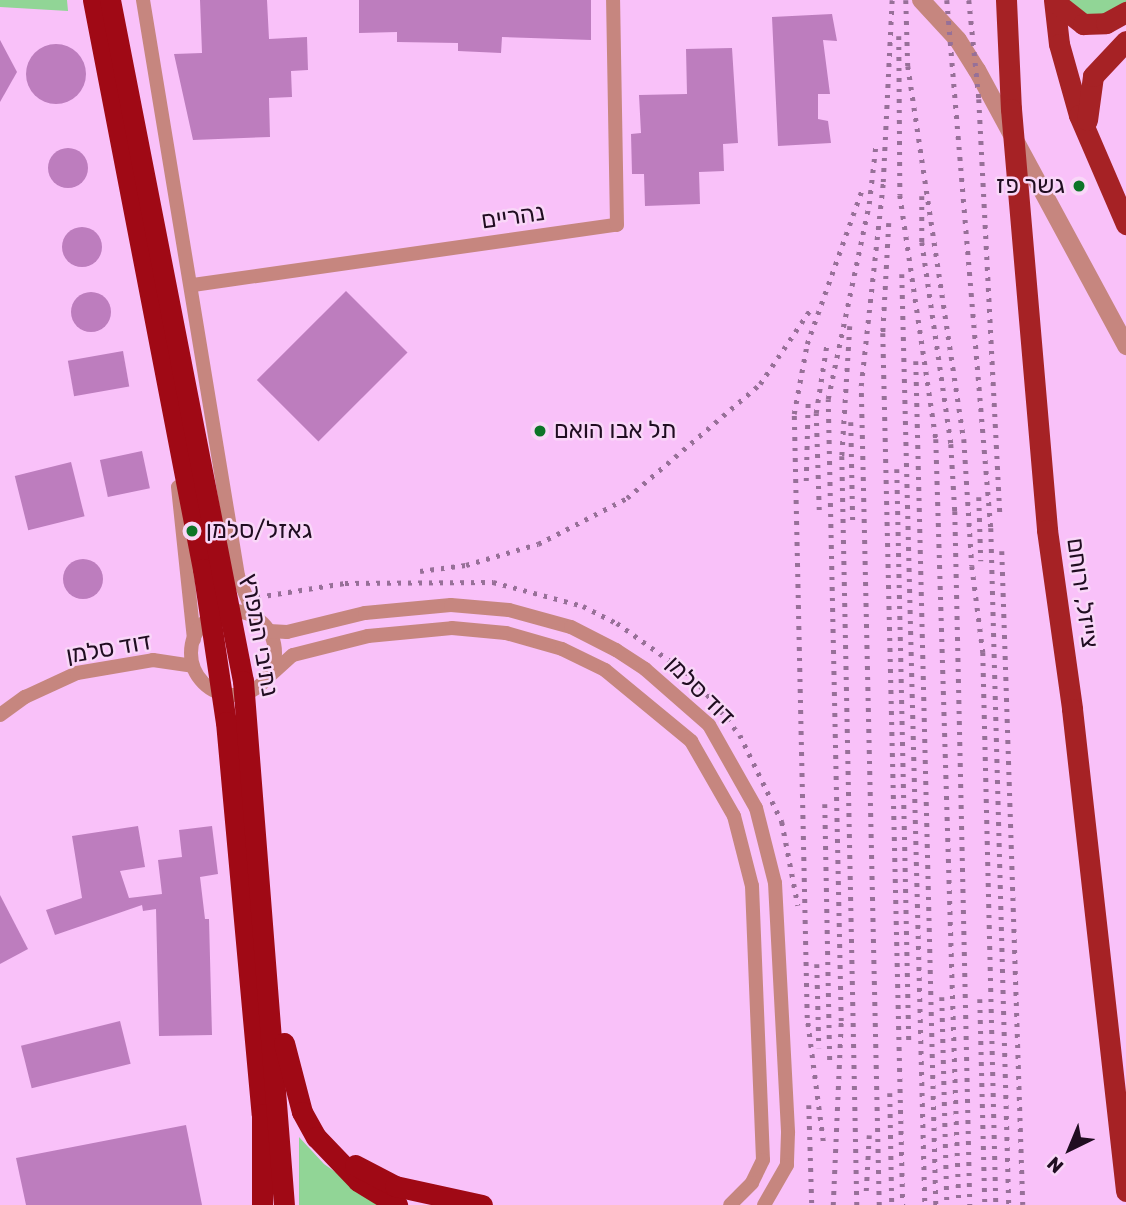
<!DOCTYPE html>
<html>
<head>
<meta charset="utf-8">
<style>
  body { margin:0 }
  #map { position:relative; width:1126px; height:1205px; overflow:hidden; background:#f9c1f9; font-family:Rubik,Heebo,sans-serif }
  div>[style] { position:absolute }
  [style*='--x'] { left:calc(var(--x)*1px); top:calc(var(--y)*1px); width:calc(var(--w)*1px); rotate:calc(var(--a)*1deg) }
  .green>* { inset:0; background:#91d596 }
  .building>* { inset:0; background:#bd7dbe; transform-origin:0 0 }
  .round { border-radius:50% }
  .minor>* { height:14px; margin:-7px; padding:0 7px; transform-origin:7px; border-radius:7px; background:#c6867f }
  .minor>.ring { margin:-7px; padding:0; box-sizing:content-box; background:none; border:14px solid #c6867f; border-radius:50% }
  .tertiary>* { height:18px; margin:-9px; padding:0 9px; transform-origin:9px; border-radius:9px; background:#c6867f }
  .trunk>* { height:21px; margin:-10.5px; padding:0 10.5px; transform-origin:10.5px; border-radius:10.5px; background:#a62225 }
  .motorway>* { height:21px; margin:-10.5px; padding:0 10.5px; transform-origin:10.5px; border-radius:10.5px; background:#a00915 }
  .rail>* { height:4.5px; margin-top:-2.25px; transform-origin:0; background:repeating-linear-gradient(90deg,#977098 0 3.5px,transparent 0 10.5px) }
  .dots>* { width:19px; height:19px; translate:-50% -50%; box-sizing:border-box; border:4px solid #f9d7f8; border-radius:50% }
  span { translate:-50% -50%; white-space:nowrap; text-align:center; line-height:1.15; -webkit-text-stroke:5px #f9d7f8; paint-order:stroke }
  .poi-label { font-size:24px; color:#200d21 }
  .right { translate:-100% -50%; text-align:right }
  .left { translate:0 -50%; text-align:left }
  .street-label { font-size:24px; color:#200d21 }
  .north { position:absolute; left:1035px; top:1114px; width:70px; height:70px; -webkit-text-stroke:5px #f9d7f8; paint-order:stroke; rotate:223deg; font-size:19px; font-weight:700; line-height:28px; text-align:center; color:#200d21 }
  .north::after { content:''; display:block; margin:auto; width:24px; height:32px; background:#200d21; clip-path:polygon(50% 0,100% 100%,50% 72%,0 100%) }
</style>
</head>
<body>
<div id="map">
  <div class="green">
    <i style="clip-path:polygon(0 0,67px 0,68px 11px,0 7px)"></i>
    <i style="clip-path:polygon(1062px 0,1126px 0,1126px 4px,1110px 14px,1084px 17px)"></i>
    <i style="clip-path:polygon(299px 1137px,324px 1164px,382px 1205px,299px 1205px)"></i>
  </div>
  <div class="building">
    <i style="clip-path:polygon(200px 0,267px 0,269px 39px,307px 37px,308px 70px,291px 71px,292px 97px,269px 98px,270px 137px,193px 140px,174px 54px,202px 53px)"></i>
    <i style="clip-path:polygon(359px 0,591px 0,591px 40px,502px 37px,501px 53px,458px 51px,458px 43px,397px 42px,397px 32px,359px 33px)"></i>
    <i style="clip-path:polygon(832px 14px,837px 41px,823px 40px,830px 94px,818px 94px,818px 119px,828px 121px,831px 143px,778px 146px,772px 17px)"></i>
    <i style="clip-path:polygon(0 40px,17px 72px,0 102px)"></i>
    <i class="round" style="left:26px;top:44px;width:60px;height:60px"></i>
    <i style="clip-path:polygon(732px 48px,738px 143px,723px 144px,724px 171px,699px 172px,700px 204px,645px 206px,644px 174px,632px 174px,631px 134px,641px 133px,639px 95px,687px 94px,686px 49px)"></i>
    <i class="round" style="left:48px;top:148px;width:40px;height:40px"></i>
    <i class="round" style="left:62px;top:227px;width:40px;height:40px"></i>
    <i style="left:346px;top:291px;width:87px;height:126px;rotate:45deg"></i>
    <i class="round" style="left:71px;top:292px;width:40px;height:40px"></i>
    <i style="left:123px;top:351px;width:36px;height:56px;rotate:80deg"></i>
    <i style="left:142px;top:451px;width:38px;height:43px;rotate:78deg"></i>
    <i style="left:71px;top:462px;width:56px;height:58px;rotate:76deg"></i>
    <i class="round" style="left:63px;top:559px;width:40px;height:40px"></i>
    <i style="clip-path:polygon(138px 826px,145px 867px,120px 871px,129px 898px,162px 894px,158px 860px,182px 857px,179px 830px,212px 826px,218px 874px,200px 877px,205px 919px,209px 919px,212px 1035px,159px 1036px,156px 909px,143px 911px,142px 905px,55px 935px,46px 910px,82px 898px,72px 836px)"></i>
    <i style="clip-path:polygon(0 895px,28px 949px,0 964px)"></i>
    <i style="left:120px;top:1021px;width:44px;height:102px;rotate:76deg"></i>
    <i style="clip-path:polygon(186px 1125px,202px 1205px,26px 1205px,16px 1158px)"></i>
  </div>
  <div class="minor">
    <i style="--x:143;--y:0;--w:584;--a:80.63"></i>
    <i style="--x:238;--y:576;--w:45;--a:68"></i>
    <i style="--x:193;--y:285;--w:428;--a:-8.1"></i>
    <i style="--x:617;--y:225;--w:225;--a:-91"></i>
    <i style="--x:178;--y:487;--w:153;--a:84"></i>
    <i class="ring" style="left:191px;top:611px;width:70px;height:70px"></i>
    <i style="--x:269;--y:631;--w:18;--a:3"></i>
    <i style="--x:287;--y:632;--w:80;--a:-13.7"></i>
    <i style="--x:365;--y:613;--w:86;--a:-5.3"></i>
    <i style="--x:451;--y:605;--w:58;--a:4.9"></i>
    <i style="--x:509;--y:610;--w:64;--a:15.3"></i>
    <i style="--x:571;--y:627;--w:51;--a:27.1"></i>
    <i style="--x:616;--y:650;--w:35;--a:33"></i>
    <i style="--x:645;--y:669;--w:85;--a:41.2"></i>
    <i style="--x:709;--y:725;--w:95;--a:60.5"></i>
    <i style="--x:756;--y:808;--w:77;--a:75.8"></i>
    <i style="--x:775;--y:883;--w:250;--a:87"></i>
    <i style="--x:788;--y:1133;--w:32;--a:92"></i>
    <i style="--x:787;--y:1165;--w:46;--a:119.9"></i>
    <i style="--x:266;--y:679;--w:36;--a:-42"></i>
    <i style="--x:293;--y:655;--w:77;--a:-14.2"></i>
    <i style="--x:368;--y:636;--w:84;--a:-5.4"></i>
    <i style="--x:452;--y:628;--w:54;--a:5.3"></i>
    <i style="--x:506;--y:633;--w:58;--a:15.9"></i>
    <i style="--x:562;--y:649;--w:48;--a:26"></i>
    <i style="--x:605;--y:670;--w:112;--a:39.5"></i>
    <i style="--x:691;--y:741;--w:86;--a:60.2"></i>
    <i style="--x:734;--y:816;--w:72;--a:75.6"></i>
    <i style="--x:752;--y:886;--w:274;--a:87.7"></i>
    <i style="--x:763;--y:1160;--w:25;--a:116"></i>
    <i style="--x:752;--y:1183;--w:31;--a:135"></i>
    <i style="--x:0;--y:715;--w:31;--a:-36"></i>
    <i style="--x:25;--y:697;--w:57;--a:-24.8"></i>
    <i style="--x:77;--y:673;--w:77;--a:-9.7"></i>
    <i style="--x:153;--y:660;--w:40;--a:8.5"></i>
  </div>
  <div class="tertiary">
    <i style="--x:921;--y:0;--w:54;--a:47.2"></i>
    <i style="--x:958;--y:40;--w:36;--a:58"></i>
    <i style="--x:977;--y:70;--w:314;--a:61.6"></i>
  </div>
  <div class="trunk">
    <i style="--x:1006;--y:0;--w:109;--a:87.4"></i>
    <i style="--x:1011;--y:109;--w:423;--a:85.1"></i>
    <i style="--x:1047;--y:530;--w:181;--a:82"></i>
    <i style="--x:1072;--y:709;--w:485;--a:83.6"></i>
    <i style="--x:1054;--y:0;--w:44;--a:83.5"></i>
    <i style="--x:1059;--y:44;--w:74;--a:74.3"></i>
    <i style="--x:1079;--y:115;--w:119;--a:66.7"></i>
    <i style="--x:1055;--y:2;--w:36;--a:38"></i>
    <i style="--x:1083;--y:24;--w:23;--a:-2"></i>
    <i style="--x:1106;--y:23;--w:23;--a:-29"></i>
    <i style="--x:1087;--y:120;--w:44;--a:-82.2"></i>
    <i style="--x:1093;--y:76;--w:48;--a:-46.7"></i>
  </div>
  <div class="motorway">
    <i style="--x:93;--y:0;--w:580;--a:79.06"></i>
    <i style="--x:203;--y:569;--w:155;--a:81.5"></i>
    <i style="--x:226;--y:722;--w:394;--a:84.8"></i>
    <i style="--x:262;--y:1114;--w:91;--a:90"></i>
    <i style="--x:110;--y:0;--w:694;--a:78.95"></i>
    <i style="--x:243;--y:681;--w:526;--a:85.53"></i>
    <i style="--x:284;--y:1043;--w:71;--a:75.4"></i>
    <i style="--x:302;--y:1112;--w:29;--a:61"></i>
    <i style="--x:316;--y:1137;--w:61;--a:46.3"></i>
    <i style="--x:358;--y:1181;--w:46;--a:31.6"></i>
    <i style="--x:355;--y:1165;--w:45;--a:27.7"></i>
    <i style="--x:395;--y:1186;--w:89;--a:12.3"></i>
  </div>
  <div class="rail">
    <i style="--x:906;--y:0;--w:66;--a:88.3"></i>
    <i style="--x:908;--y:66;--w:377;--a:81.5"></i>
    <i style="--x:964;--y:439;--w:127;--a:86.4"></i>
    <i style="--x:972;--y:566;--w:87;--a:82.7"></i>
    <i style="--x:983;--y:652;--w:553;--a:88.65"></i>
    <i style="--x:947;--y:0;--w:530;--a:85.24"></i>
    <i style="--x:991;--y:528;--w:677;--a:88.48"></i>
    <i style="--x:969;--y:0;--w:100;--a:84.2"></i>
    <i style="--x:979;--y:99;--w:414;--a:87.1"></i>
    <i style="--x:899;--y:36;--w:159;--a:89.6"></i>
    <i style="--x:900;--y:195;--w:247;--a:81.6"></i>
    <i style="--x:936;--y:439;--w:766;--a:88.28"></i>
    <i style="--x:922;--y:196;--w:46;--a:90"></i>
    <i style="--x:922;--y:242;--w:204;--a:81.8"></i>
    <i style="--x:951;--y:444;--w:67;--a:86.6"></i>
    <i style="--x:955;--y:511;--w:694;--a:88.76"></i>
    <i style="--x:889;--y:223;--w:110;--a:93.1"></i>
    <i style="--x:883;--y:333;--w:872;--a:88.69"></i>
    <i style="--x:902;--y:274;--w:931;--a:88.58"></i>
    <i style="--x:850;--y:326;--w:130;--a:93.5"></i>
    <i style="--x:842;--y:456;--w:749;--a:88.85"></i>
    <i style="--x:916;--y:361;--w:844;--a:88.64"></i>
    <i style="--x:851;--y:422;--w:102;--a:88.9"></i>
    <i style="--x:897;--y:469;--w:571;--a:88.8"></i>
    <i style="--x:806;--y:481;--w:84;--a:-88.6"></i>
    <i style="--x:979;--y:497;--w:64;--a:88.2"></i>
    <i style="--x:819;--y:510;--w:97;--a:-91.8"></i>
    <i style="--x:816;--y:413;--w:71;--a:-81.1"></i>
    <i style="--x:1002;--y:551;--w:654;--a:88.16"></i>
    <i style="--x:420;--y:571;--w:46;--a:-7.4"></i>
    <i style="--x:466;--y:565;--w:75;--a:-16.3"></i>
    <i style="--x:538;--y:544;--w:100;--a:-27.3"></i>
    <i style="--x:627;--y:498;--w:175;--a:-40.6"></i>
    <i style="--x:760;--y:384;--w:93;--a:-56"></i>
    <i style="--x:257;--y:597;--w:89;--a:-9"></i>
    <i style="--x:345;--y:583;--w:148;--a:-0.4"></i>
    <i style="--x:493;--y:582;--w:93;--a:14.9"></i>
    <i style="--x:583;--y:606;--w:38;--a:27"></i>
    <i style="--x:617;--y:623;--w:95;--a:35.5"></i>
    <i style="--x:694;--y:678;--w:73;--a:51.1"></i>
    <i style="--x:740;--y:735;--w:97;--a:64.2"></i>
    <i style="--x:782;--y:822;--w:85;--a:79.1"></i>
    <i style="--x:825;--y:804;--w:259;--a:88.9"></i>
    <i style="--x:817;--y:964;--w:84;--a:88.6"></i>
    <i style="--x:942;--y:997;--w:208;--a:88.6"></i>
    <i style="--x:980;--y:999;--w:206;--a:88.6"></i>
    <i style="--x:890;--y:1093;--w:112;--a:89"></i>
    <i style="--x:809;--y:1105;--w:100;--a:88.3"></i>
    <i style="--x:823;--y:1141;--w:124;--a:-97.4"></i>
    <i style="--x:807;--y:1018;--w:604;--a:-91.23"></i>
    <i style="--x:794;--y:414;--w:71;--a:-79.5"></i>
    <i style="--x:807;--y:344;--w:167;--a:-70.4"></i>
    <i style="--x:866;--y:1191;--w:56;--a:-86.9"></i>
    <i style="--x:833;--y:1205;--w:184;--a:-87.5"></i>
    <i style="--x:841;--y:1021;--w:622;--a:-91.2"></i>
    <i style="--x:828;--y:399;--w:199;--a:-78.1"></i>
    <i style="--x:869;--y:204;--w:61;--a:-83.5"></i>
    <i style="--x:879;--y:1205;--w:819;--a:-91.26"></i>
    <i style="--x:861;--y:386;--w:205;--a:-83.8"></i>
    <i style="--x:883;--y:182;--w:182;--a:-87.2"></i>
  </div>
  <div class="dots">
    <i style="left:1079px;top:186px;background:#0c7527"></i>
    <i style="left:540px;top:431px;background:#0c7527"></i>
    <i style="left:192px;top:531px;background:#0c7527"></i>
  </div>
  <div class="poi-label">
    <span class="right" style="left:1065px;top:186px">גשר פז</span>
    <span class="left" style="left:554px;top:431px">תל אבו הואם</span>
    <span class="left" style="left:206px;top:531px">גאזל/סלמן</span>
  </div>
  <div class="street-label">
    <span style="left:513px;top:217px;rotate:-8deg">נהריים</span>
    <span style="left:1082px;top:593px;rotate:82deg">צייזל, ירוחם</span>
    <span style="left:259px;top:635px;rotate:80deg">נתיבי המפרץ</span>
    <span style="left:109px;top:649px;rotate:-10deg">דוד סלמן</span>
    <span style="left:700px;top:691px;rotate:45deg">דוד סלמן</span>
  </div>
  <div class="north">N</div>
</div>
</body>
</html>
